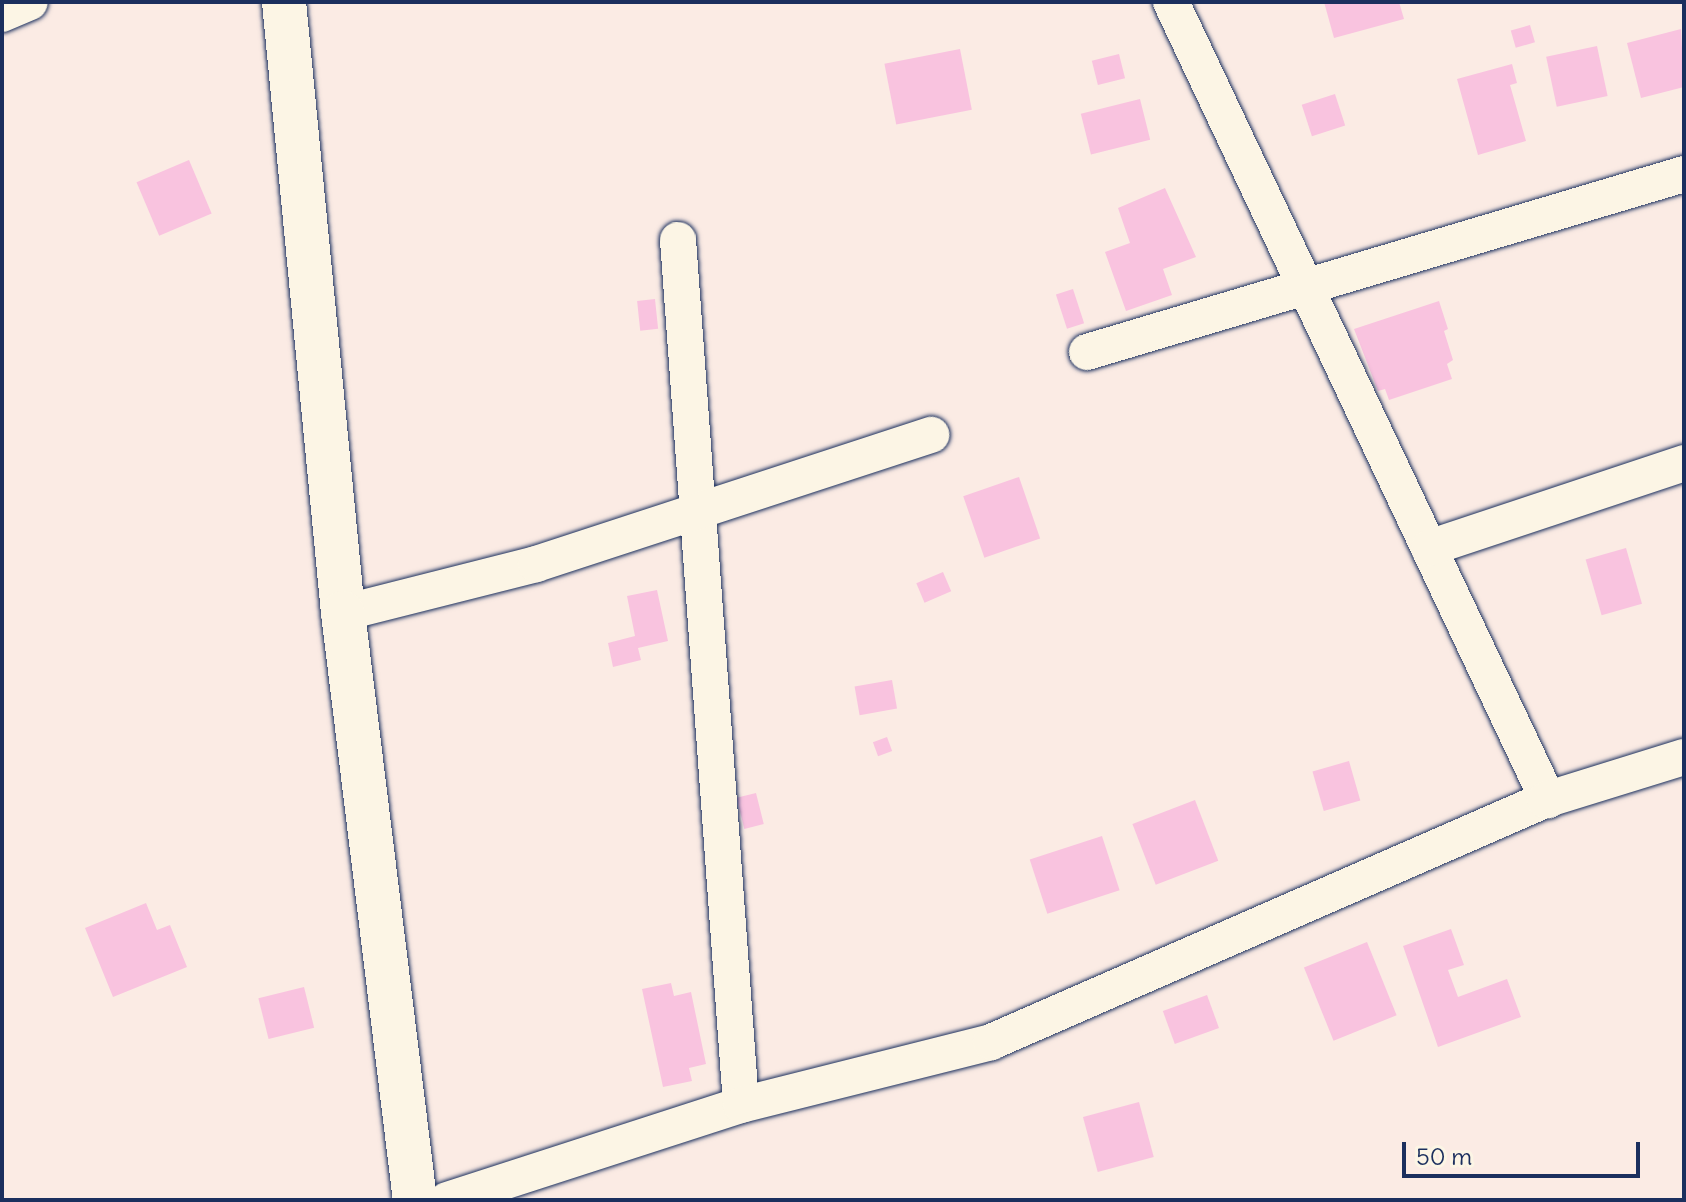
<!DOCTYPE html>
<html>
<head>
<meta charset="utf-8">
<style>
  body { margin:0 }
  #map { position:relative; width:1686px; height:1202px; overflow:hidden; background:#fbebe4; font-family:Delius,sans-serif }
  div>[style] { position:absolute }
  [style*='--x'] { left:calc(var(--x)*1px); top:calc(var(--y)*1px); width:calc(var(--w)*1px); rotate:calc(var(--a)*1deg) }
  .building>* { inset:0; background:#f9c3df; transform-origin:0 0 }
  .roads { filter:drop-shadow(0 0 2px #1b2f5e) drop-shadow(0 0 2px #1b2f5e) }
  .minor>* { height:36px; margin:-18px; padding:0 18px; transform-origin:18px; border-radius:18px; background:#fcf5e5 }
  .secondary>* { height:44px; margin:-22px; padding:0 22px; transform-origin:22px; border-radius:22px; background:#fcf5e5 }
  span { translate:-50% -50%; white-space:nowrap; text-align:center; line-height:1.15; -webkit-text-stroke:6px #fcf5e5; paint-order:stroke }
  .frame { position:absolute; inset:0; border:4px solid #1b2f5e; pointer-events:none }
  .scale { position:absolute; left:1402px; top:1142px; width:238px; height:36px; box-sizing:border-box; border:4px solid #1b2f5e; border-top:0; padding-left:10px; font-size:24px; line-height:28px; white-space:nowrap; color:#1b2f5e; -webkit-text-stroke:6px #fcf5e5; paint-order:stroke }
</style>
</head>
<body>
<div id="map">
  <div class="building">
    <i style="clip-path:polygon(1324px 2px,1399px 2px,1404px 19px,1334px 38px)"></i>
    <i style="left:1530px;top:25px;width:18px;height:20px;rotate:74deg"></i>
    <i style="clip-path:polygon(1681px 29px,1684px 87px,1641px 98px,1627px 43px)"></i>
    <i style="left:1597px;top:46px;width:51px;height:52px;rotate:78deg"></i>
    <i style="left:960px;top:49px;width:62px;height:77px;rotate:79deg"></i>
    <i style="left:1119px;top:54px;width:25px;height:28px;rotate:76deg"></i>
    <i style="clip-path:polygon(1512px 64px,1517px 83px,1510px 85px,1526px 141px,1478px 155px,1457px 79px)"></i>
    <i style="left:1335px;top:94px;width:33px;height:35px;rotate:72deg"></i>
    <i style="left:1140px;top:99px;width:42px;height:61px;rotate:76deg"></i>
    <i style="left:189px;top:160px;width:58px;height:57px;rotate:67deg"></i>
    <i style="clip-path:polygon(1165px 188px,1196px 257px,1163px 269px,1172px 295px,1126px 311px,1105px 252px,1130px 243px,1118px 208px)"></i>
    <i style="left:1073px;top:289px;width:36px;height:18px;rotate:72deg"></i>
    <i style="left:655px;top:299px;width:30px;height:18px;rotate:84deg"></i>
    <i style="clip-path:polygon(1439px 301px,1448px 329px,1444px 331px,1453px 360px,1447px 364px,1452px 379px,1389px 400px,1385px 389px,1378px 391px,1354px 329px)"></i>
    <i style="left:1019px;top:477px;width:65px;height:59px;rotate:71deg"></i>
    <i style="left:1626px;top:548px;width:58px;height:42px;rotate:74deg"></i>
    <i style="left:943px;top:572px;width:21px;height:29px;rotate:67deg"></i>
    <i style="clip-path:polygon(657px 590px,668px 641px,638px 648px,641px 660px,613px 667px,608px 643px,635px 636px,627px 596px)"></i>
    <i style="left:892px;top:680px;width:29px;height:38px;rotate:80deg"></i>
    <i style="left:887px;top:737px;width:15px;height:15px;rotate:70deg"></i>
    <i style="left:1349px;top:761px;width:41px;height:38px;rotate:74deg"></i>
    <i style="left:756px;top:793px;width:32px;height:20px;rotate:76deg"></i>
    <i style="left:1195px;top:800px;width:65px;height:67px;rotate:69deg"></i>
    <i style="left:1102px;top:836px;width:57px;height:76px;rotate:72deg"></i>
    <i style="clip-path:polygon(146px 903px,157px 930px,170px 925px,187px 967px,113px 997px,85px 928px)"></i>
    <i style="clip-path:polygon(1451px 929px,1464px 965px,1448px 970px,1458px 997px,1507px 979px,1521px 1017px,1438px 1047px,1403px 946px)"></i>
    <i style="left:1367px;top:942px;width:79px;height:68px;rotate:68deg"></i>
    <i style="clip-path:polygon(671px 983px,674px 996px,691px 992px,706px 1064px,689px 1068px,692px 1081px,663px 1087px,642px 989px)"></i>
    <i style="left:304px;top:987px;width:42px;height:47px;rotate:76deg"></i>
    <i style="left:1207px;top:995px;width:35px;height:47px;rotate:70deg"></i>
    <i style="left:1139px;top:1102px;width:57px;height:58px;rotate:75deg"></i>
  </div>
  <div class="roads">
    <div class="minor">
      <i style="--x:1171;--y:2;--w:883;--a:64.71"></i>
      <i style="--x:2;--y:14;--w:30;--a:-23"></i>
      <i style="--x:678;--y:240;--w:867;--a:85.83"></i>
      <i style="--x:1087;--y:352;--w:623;--a:-16.6"></i>
      <i style="--x:1429;--y:548;--w:269;--a:-18.4"></i>
      <i style="--x:343;--y:613;--w:199;--a:-14.2"></i>
      <i style="--x:536;--y:564;--w:416;--a:-18.1"></i>
      <i style="--x:447;--y:1200;--w:309;--a:-17.9"></i>
      <i style="--x:741;--y:1105;--w:258;--a:-14.1"></i>
      <i style="--x:991;--y:1042;--w:605;--a:-23.6"></i>
      <i style="--x:1545;--y:800;--w:145;--a:-17.2"></i>
    </div>
    <div class="secondary">
      <i style="--x:284;--y:2;--w:614;--a:84.48"></i>
      <i style="--x:343;--y:613;--w:591;--a:83.01"></i>
    </div>
  </div>
  <div class="frame"></div>
  <div class="scale">50 m</div>
</div>
</body>
</html>
